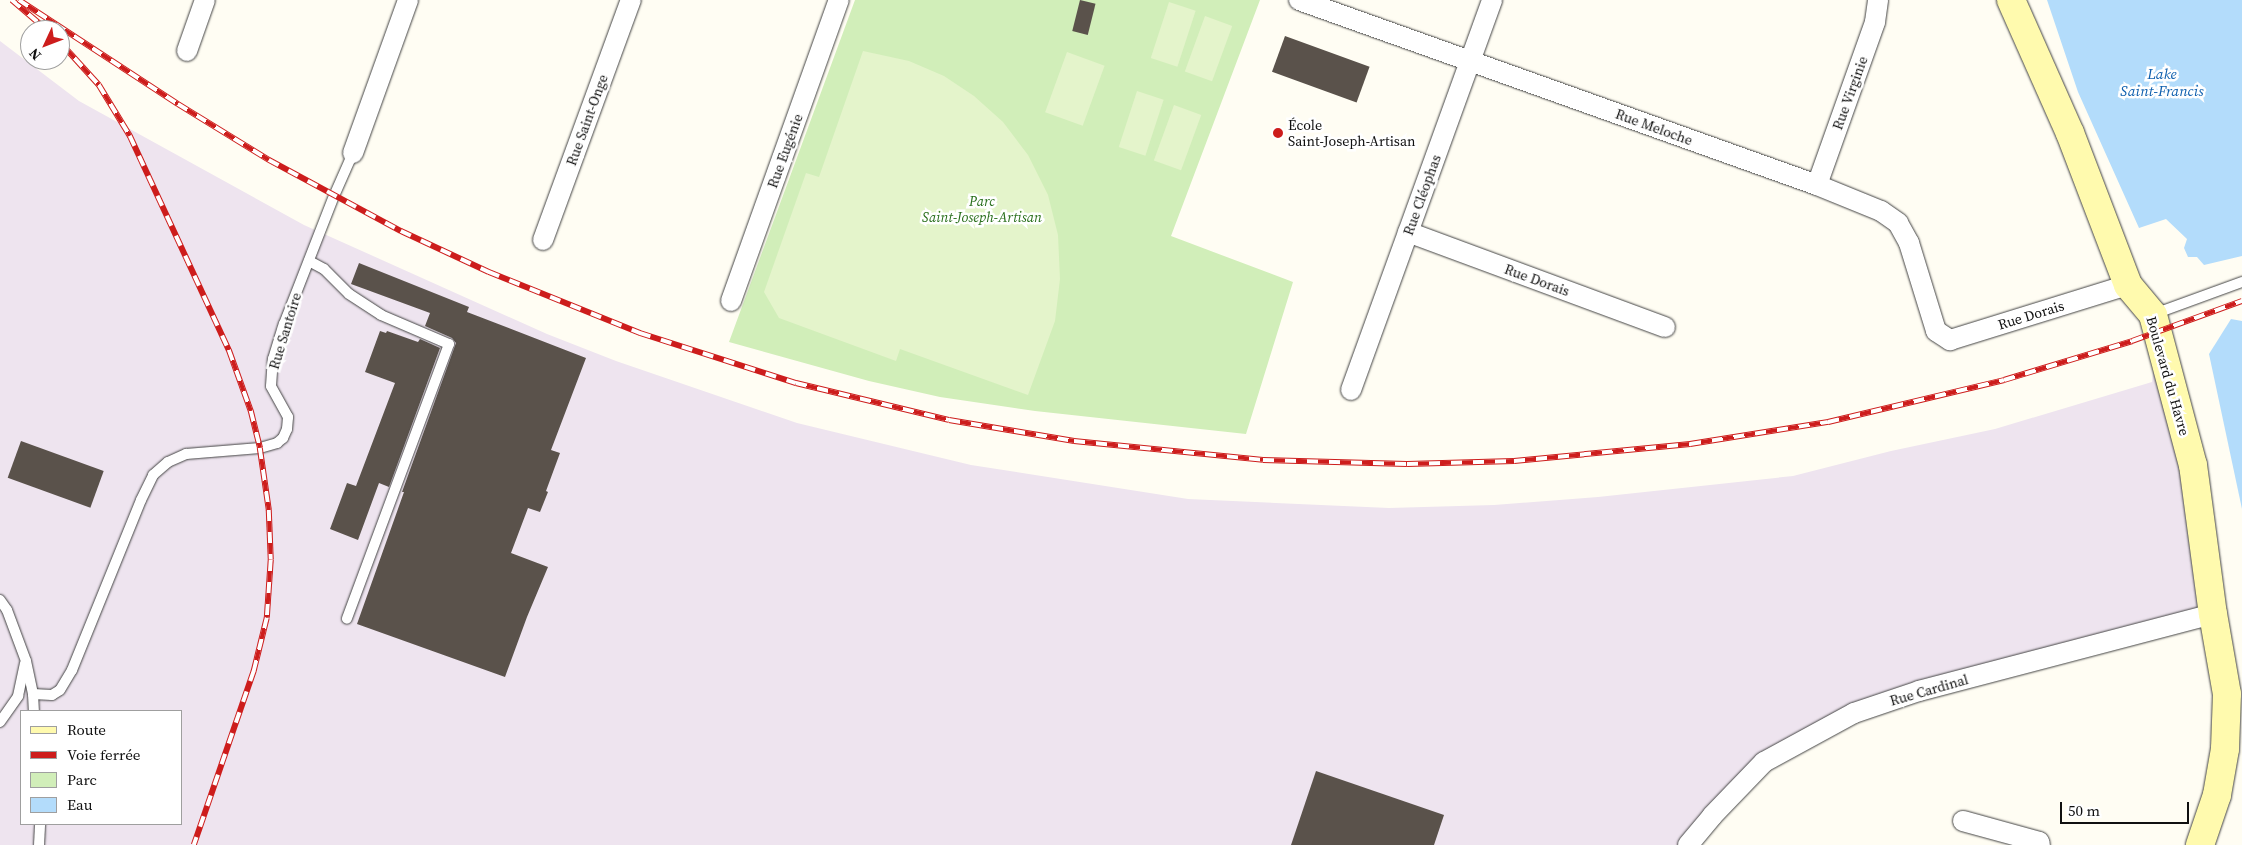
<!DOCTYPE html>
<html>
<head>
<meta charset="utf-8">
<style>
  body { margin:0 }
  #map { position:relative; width:2242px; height:845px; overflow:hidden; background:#fffdf3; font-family:"Source Serif 4",serif }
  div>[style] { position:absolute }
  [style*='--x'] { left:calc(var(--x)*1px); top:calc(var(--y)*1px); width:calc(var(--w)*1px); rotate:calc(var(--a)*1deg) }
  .industrial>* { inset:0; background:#eee4ef }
  .green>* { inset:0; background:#d1eeb9 }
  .pitch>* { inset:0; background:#e4f4cb; transform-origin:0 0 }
  .water>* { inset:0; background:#b3dcfb }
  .building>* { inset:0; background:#5a524b; transform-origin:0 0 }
  .roads { filter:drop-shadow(0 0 1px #434343) drop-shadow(0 0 1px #434343) }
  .lane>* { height:10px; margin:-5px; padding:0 5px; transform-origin:5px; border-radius:5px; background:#fff }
  .street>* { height:20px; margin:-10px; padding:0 10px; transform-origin:10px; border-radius:10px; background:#fff }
  .secondary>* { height:28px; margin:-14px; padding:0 14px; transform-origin:14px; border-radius:14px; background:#fffaae }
  .rail>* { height:5.5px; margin-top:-2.75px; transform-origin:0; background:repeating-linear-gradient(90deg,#fff 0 11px,#cd1d1c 0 22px); box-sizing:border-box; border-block:1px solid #cd1d1c }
  .dots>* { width:14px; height:14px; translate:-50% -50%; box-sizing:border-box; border:2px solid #fff; border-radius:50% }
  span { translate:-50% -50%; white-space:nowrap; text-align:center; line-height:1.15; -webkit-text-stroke:5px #fff; paint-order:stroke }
  .street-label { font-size:14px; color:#101010 }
  .poi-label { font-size:14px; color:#101010 }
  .left { translate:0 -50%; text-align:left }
  .park-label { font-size:14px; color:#276e1a; font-style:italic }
  .water-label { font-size:15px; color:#0e5fae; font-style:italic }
  .legend { position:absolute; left:20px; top:710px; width:162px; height:115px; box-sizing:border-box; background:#fff; border:1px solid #9f9f9f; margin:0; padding:6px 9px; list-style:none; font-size:15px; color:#101010 }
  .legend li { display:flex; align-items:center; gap:10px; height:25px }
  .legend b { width:25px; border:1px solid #9f9f9f }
  .north { position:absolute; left:20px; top:20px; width:50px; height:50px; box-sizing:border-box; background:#fff; border:1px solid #9f9f9f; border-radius:50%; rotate:227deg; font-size:14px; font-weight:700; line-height:20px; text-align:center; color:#101010 }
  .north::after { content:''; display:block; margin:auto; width:18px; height:22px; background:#cd1d1c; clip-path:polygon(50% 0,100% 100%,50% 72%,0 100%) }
  .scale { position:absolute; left:2060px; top:802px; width:129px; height:22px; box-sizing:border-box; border:2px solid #101010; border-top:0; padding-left:6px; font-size:15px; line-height:18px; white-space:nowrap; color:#101010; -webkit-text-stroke:4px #fff; paint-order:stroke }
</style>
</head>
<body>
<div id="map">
  <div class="industrial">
    <i style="clip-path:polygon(evenodd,0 41px,79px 101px,304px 225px,547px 334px,616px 361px,797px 423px,971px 465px,1188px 499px,1389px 508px,1494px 505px,1598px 497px,1793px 476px,1891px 451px,1995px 429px,2152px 382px,2158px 332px,2213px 614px,1919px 691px,1764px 762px,1688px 845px,0 845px,0 41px,21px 711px,181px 711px,181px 824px,21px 824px,21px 711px)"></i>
  </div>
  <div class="green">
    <i style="clip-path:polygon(855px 0,1260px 0,1171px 236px,1293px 282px,1246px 434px,1035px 411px,940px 397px,869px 381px,729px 342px)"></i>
  </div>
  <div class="pitch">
    <i style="left:1169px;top:2px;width:28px;height:59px;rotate:18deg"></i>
    <i style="left:1205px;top:16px;width:29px;height:59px;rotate:20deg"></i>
    <i style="clip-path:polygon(863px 51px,909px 61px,944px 76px,974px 96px,1003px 122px,1028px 155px,1048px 195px,1058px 235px,1060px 279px,1055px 321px,1028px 395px,900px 349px,896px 361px,779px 318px,764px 292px,806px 173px,819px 177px)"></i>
    <i style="left:1067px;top:52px;width:40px;height:64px;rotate:20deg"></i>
    <i style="left:1137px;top:91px;width:28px;height:59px;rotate:18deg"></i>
    <i style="left:1174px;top:105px;width:29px;height:59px;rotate:20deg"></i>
  </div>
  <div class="water">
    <i style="clip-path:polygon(2047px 0,2242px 0,2242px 256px,2204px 265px,2197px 257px,2188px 257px,2184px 248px,2187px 239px,2166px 219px,2139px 228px,2078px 92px)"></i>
    <i style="clip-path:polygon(2231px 319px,2242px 321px,2242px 509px,2209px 354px)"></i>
  </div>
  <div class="building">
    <i style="left:1080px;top:0;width:16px;height:32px;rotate:14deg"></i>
    <i style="left:1285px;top:36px;width:90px;height:38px;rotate:20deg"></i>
    <i style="clip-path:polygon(359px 263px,469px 307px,467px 312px,586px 358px,551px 450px,560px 453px,546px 491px,548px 492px,540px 512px,528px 508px,511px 553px,548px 567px,527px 617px,505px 677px,357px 624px,404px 492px,402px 492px,456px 343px,452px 338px,425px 326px,430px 313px,351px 284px)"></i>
    <i style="clip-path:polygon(380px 331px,386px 333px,387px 331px,418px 342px,420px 339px,440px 348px,389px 487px,379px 483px,358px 540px,330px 529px,347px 483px,356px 486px,395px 383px,365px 372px)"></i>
    <i style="left:21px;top:441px;width:88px;height:39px;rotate:20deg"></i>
    <i style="clip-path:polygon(1316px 771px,1444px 815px,1434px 845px,1291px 845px)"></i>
  </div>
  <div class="roads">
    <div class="lane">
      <i style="--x:309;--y:261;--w:17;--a:28"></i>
      <i style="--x:324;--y:269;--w:35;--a:45"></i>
      <i style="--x:349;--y:294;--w:38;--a:33"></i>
      <i style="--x:381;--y:315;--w:74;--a:23.1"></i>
      <i style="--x:449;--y:344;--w:293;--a:110.4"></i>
      <i style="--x:2154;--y:314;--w:94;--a:-20"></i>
      <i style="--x:0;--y:600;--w:12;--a:55"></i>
      <i style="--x:7;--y:610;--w:54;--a:69.6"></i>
      <i style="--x:26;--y:661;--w:34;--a:78"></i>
      <i style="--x:33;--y:694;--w:17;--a:87"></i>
      <i style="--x:33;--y:694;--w:19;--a:3"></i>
      <i style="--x:52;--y:695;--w:9;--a:-32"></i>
      <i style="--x:60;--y:690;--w:23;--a:-59"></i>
      <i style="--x:72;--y:670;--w:183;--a:-67.9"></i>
      <i style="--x:141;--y:500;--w:28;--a:-64"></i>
      <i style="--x:153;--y:475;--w:20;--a:-41"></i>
      <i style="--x:168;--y:462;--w:20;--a:-24"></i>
      <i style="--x:186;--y:454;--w:74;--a:-4.6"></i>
      <i style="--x:260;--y:448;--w:18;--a:-16"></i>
      <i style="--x:277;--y:443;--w:8;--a:-40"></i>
      <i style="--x:283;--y:438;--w:10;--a:-66"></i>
      <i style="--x:287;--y:429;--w:12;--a:-85"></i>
      <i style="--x:288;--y:417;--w:35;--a:-119"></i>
      <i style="--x:271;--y:386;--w:27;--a:-86"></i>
      <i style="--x:273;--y:359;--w:37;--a:-73"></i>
      <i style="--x:284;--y:324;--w:137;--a:-68.7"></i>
      <i style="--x:334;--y:196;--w:47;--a:-66.2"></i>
      <i style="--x:0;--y:722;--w:32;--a:-55"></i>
      <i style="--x:18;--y:696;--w:33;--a:-78"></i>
      <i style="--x:39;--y:845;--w:21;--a:-87"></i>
    </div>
    <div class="street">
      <i style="--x:1299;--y:0;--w:550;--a:19.65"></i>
      <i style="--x:1817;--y:185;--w:69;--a:22.1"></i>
      <i style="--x:1881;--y:211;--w:21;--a:35"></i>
      <i style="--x:1898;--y:223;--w:23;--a:61"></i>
      <i style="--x:1909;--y:243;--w:92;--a:72.9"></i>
      <i style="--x:1936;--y:331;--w:17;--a:33"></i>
      <i style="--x:1950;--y:340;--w:186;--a:-17.2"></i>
      <i style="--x:187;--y:51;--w:54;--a:-70.6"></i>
      <i style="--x:353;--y:153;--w:163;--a:-70.2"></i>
      <i style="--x:1817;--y:185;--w:173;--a:-70.4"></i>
      <i style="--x:1875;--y:22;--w:22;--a:-82"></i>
      <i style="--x:1408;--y:232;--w:274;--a:20.3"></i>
      <i style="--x:543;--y:240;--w:256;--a:-69.9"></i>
      <i style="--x:731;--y:301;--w:320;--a:-70.3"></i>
      <i style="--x:1351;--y:390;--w:415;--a:-70.1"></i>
      <i style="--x:1963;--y:821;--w:79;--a:15.4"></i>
      <i style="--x:2039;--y:842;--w:3;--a:72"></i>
      <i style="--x:1688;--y:845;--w:38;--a:-50"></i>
      <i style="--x:1712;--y:816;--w:75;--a:-46.1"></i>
      <i style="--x:1764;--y:762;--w:102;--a:-28.6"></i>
      <i style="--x:1854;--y:713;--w:69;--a:-18.7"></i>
      <i style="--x:1919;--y:691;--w:304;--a:-14.7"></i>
    </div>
    <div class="secondary">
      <i style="--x:2011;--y:0;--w:145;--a:66.1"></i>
      <i style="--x:2070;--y:133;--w:163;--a:69.1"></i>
      <i style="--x:2128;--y:285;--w:39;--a:50"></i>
      <i style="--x:2153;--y:315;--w:155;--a:75.1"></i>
      <i style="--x:2193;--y:465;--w:150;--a:82.4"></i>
      <i style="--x:2213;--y:614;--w:81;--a:80.1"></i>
      <i style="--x:2227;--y:694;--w:55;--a:92.1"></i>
      <i style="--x:2225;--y:749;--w:47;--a:99.9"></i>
      <i style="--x:2217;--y:795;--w:53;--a:108.8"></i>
    </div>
  </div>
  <div class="rail">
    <i style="--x:12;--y:0;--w:46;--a:40.6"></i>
    <i style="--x:19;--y:0;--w:190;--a:33.2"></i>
    <i style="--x:178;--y:104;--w:107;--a:31.6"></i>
    <i style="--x:269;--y:160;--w:150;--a:28.3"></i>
    <i style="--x:401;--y:231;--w:97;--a:25"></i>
    <i style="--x:489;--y:272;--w:163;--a:22"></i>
    <i style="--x:640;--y:333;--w:164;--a:17.8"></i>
    <i style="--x:796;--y:383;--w:157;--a:13.6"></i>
    <i style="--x:949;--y:420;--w:127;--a:9.5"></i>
    <i style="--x:1074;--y:441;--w:190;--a:5.7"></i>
    <i style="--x:1263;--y:460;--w:144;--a:1.6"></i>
    <i style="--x:1407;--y:464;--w:107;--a:-1.6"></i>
    <i style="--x:1514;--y:461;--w:177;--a:-5.5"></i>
    <i style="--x:1690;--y:444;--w:140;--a:-9.1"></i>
    <i style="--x:1828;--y:422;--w:181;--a:-13.4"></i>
    <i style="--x:2004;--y:380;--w:134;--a:-16.9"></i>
    <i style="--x:2132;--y:341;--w:117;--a:-20"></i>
    <i style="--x:60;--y:42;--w:58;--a:47.8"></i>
    <i style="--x:99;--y:85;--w:60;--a:58.7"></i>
    <i style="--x:130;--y:136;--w:236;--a:65.2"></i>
    <i style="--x:229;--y:350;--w:65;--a:70.2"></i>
    <i style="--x:251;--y:411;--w:38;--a:76"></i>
    <i style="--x:260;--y:448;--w:63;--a:81.7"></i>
    <i style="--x:269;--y:510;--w:50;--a:87.7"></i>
    <i style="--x:271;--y:560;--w:58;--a:93.9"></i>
    <i style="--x:267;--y:618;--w:55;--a:103.8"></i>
    <i style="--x:254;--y:671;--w:184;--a:109"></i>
  </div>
  <div class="dots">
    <i style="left:1278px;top:133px;background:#cd1d1c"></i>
  </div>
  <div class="street-label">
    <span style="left:1850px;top:93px;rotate:-70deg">Rue Virginie</span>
    <span style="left:587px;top:120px;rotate:-70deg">Rue Saint-Onge</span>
    <span style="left:1654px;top:127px;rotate:20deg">Rue Meloche</span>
    <span style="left:785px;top:151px;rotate:-70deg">Rue Eugénie</span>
    <span style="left:1422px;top:195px;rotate:-70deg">Rue Cléophas</span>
    <span style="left:1537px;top:280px;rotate:20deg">Rue Dorais</span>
    <span style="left:2031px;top:315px;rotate:-17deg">Rue Dorais</span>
    <span style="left:285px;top:331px;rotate:-73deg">Rue Santoire</span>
    <span style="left:2168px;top:376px;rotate:74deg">Boulevard du Havre</span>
    <span style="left:1929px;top:690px;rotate:-16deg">Rue Cardinal</span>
  </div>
  <div class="poi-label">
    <span class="left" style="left:1288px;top:133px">École<br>Saint-Joseph-Artisan</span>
  </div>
  <div class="park-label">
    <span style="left:982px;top:209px">Parc<br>Saint-Joseph-Artisan</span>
  </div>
  <div class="water-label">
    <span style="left:2162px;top:82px">Lake<br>Saint-Francis</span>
  </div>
  <ul class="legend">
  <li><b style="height:6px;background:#fffaae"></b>Route</li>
  <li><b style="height:6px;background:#cd1d1c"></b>Voie ferrée</li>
  <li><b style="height:14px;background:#d1eeb9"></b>Parc</li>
  <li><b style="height:14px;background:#b3dcfb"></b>Eau</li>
  </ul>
  <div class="north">N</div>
  <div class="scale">50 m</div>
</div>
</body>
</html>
